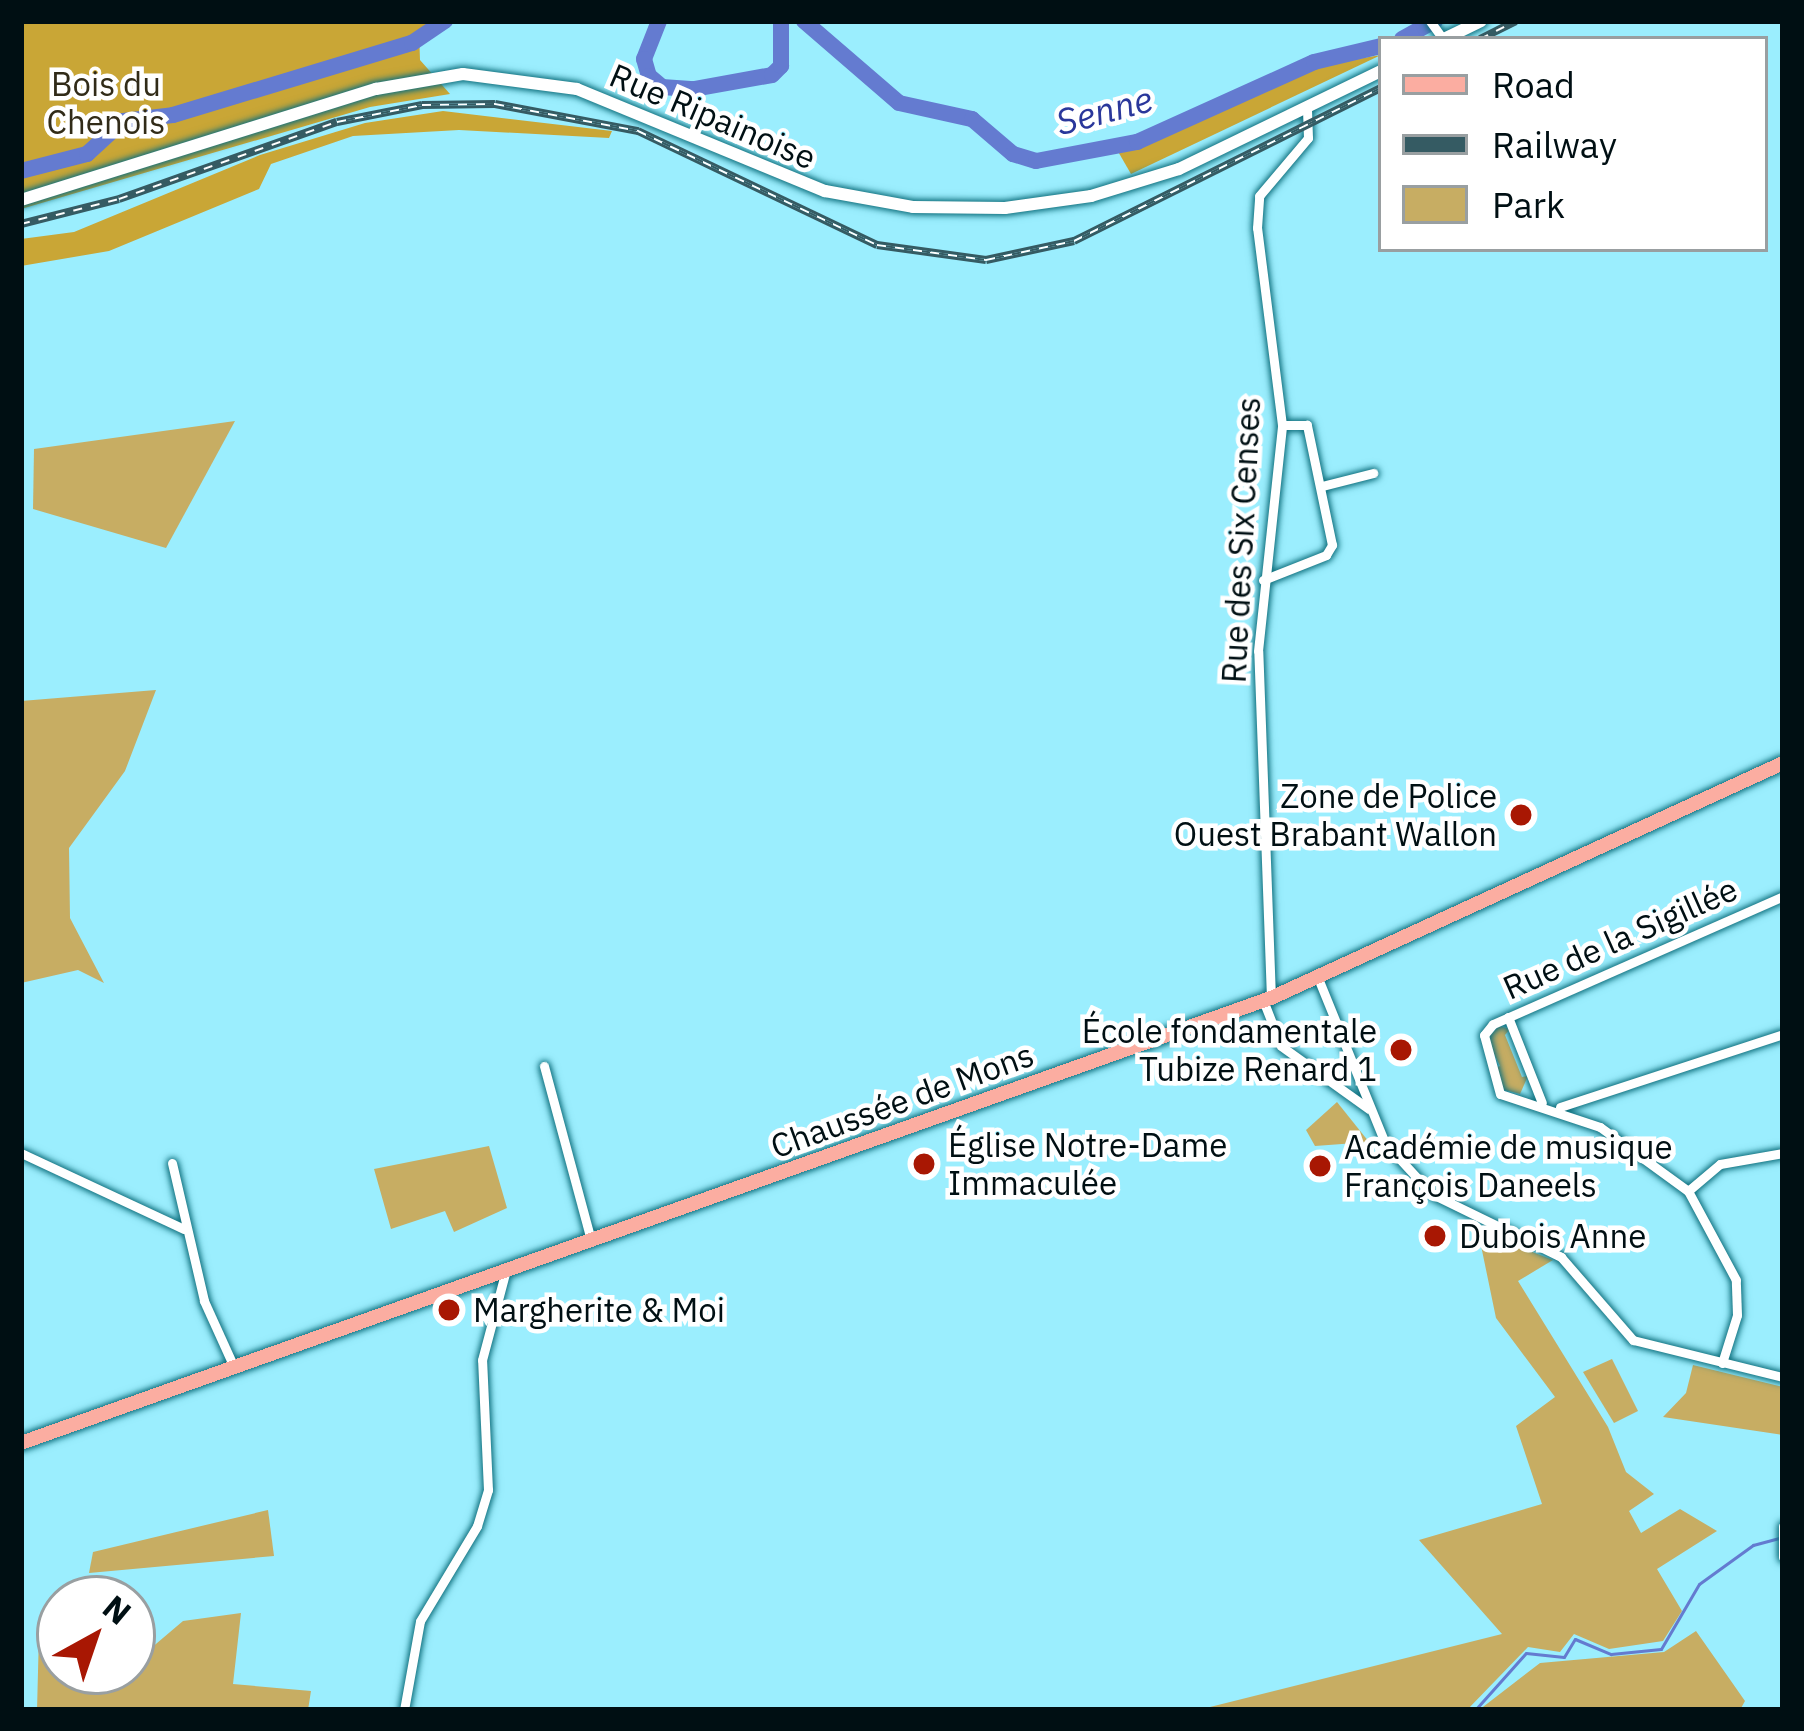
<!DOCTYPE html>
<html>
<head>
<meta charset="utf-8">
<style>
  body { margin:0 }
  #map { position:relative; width:1804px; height:1731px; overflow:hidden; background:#9beefe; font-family:"IBM Plex Sans",sans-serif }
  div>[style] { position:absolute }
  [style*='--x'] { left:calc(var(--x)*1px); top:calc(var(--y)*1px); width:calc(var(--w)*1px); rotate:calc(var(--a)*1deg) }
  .green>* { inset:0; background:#c7ad63 }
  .forest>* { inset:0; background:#c9a636 }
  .stream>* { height:3px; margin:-1.5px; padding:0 1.5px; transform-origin:1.5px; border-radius:1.5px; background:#647bd0 }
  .river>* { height:16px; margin:-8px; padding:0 8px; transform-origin:8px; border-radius:8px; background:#647bd0 }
  .roads { filter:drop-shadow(0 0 3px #0f707e) drop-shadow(0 0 3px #0f707e) }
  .street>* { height:9px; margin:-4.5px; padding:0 4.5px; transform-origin:4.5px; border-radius:4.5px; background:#fff }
  .secondary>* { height:12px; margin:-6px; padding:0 6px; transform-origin:6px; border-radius:6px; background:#fff }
  .primary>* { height:14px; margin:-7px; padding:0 7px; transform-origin:7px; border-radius:7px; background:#fbada1 }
  .rail>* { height:8px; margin-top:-4px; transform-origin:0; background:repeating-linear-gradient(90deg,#fff 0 9px,#355b63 0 18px); box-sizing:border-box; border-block:3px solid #355b63 }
  .dots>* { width:33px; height:33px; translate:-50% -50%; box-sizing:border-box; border:6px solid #fff; border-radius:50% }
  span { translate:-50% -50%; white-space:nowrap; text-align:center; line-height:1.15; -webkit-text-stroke:9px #fff; paint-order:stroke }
  .park-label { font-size:33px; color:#312b18 }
  .street-label { font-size:33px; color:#000f13 }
  .poi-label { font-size:33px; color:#000f13 }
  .right { translate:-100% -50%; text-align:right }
  .left { translate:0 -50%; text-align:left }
  .water-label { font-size:36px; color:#2a379b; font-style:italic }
  .frame { position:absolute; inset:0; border:24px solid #000f13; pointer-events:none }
  .legend { position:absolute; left:1378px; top:36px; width:390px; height:216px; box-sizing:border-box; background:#fff; border:3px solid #999fa1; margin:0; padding:15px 21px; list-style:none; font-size:36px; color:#000f13 }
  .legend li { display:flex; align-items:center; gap:24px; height:60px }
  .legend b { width:60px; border:3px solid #999fa1 }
  .north { position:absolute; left:36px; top:1575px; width:120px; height:120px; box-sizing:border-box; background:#fff; border:3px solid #999fa1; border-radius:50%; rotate:40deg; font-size:33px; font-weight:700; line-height:48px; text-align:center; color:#000f13 }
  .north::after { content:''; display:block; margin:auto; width:42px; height:54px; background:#a81703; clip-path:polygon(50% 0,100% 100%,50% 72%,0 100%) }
</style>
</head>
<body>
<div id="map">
  <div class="green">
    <i style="clip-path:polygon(235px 421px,166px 548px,33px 509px,34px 449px)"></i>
    <i style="clip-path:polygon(156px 690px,125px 771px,69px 848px,70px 918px,104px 983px,78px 970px,21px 983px,21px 701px)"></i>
    <i style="clip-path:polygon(1499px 1026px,1510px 1029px,1505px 1035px,1522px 1077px,1528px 1076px,1520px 1094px,1501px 1089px,1493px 1069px,1500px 1066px,1487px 1039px)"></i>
    <i style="clip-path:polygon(1337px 1102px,1369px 1142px,1315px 1146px,1306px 1130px)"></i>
    <i style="clip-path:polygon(489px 1146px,507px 1208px,454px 1232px,445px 1211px,391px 1229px,374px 1169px)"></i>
    <i style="clip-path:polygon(1478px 1231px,1553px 1260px,1518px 1281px,1608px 1427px,1626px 1472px,1654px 1494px,1629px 1511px,1641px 1533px,1680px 1509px,1717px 1531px,1657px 1569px,1682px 1611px,1663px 1641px,1609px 1649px,1574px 1634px,1560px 1652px,1528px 1647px,1467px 1710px,1198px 1710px,1502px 1634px,1419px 1540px,1542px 1504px,1516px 1426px,1555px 1397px,1496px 1318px)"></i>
    <i style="clip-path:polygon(1612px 1359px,1638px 1411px,1614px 1423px,1583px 1372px)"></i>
    <i style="clip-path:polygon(1693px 1365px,1783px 1387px,1783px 1435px,1663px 1417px,1686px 1393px)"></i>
    <i style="clip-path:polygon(268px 1510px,274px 1556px,89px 1573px,93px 1552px)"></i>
    <i style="clip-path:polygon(241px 1613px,233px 1684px,311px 1691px,308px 1710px,37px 1710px,39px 1633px,60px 1637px,60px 1671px,132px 1671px,132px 1647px,150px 1649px,183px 1621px)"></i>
    <i style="clip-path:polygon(1696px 1631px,1745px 1701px,1740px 1710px,1479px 1710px,1540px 1663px,1664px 1652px)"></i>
  </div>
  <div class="forest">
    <i style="clip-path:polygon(21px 21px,433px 21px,419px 31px,420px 60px,450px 94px,370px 107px,21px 209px)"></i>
    <i style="clip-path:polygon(1381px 55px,1131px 174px,1116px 148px,1315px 66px)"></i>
    <i style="clip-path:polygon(443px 111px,612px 131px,609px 138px,459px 130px,353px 136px,271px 164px,259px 189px,109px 251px,21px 266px,21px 239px,74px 232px,260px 155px,365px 123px)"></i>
  </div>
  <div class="stream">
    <i style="--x:1475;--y:1710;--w:76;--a:-48.2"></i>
    <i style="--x:1526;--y:1653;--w:38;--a:6"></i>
    <i style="--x:1564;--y:1657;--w:21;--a:-59"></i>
    <i style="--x:1575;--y:1639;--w:39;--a:23"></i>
    <i style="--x:1611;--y:1654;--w:50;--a:-5.7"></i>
    <i style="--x:1661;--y:1649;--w:75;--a:-59.7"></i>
    <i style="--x:1699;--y:1584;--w:67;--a:-35.8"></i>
    <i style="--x:1753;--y:1545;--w:27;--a:-15"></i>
  </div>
  <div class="river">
    <i style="--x:659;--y:21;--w:41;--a:111.5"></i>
    <i style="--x:644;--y:59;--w:18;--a:74"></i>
    <i style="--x:649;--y:76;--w:17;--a:40"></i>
    <i style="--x:662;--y:87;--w:32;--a:4"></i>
    <i style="--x:694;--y:89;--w:79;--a:-10.2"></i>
    <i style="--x:772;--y:75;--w:13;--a:-45"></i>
    <i style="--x:781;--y:66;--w:45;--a:-90"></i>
    <i style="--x:804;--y:21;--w:125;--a:40.8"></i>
    <i style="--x:899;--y:103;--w:75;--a:12.4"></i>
    <i style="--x:972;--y:119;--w:54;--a:40.5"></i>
    <i style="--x:1013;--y:154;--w:24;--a:17"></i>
    <i style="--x:1036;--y:161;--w:103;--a:-10.7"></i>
    <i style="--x:1137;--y:142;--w:194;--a:-24.3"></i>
    <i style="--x:1314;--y:62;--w:69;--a:-13.4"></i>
    <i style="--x:1402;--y:39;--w:38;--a:-29"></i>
    <i style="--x:21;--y:171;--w:68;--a:-14.4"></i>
    <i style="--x:87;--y:154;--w:49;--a:-42.5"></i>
    <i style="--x:123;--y:121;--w:50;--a:-6.8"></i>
    <i style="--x:173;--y:115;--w:250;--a:-16.8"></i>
    <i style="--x:412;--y:43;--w:40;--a:-34"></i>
  </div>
  <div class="roads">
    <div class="street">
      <i style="--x:1430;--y:21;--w:22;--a:54"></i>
      <i style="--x:1322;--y:486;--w:53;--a:-14.3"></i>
      <i style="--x:1263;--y:580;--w:68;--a:-21.6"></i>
      <i style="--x:1326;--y:555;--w:12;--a:-59"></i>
      <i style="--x:1332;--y:545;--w:123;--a:-101.8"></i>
      <i style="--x:1307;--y:425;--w:25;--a:180"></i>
      <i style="--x:1318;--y:978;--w:178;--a:67.9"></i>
      <i style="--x:1385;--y:1143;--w:69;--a:47.3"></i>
      <i style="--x:1432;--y:1194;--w:144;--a:26"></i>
      <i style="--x:1561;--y:1257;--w:110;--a:49.1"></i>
      <i style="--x:1633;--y:1340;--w:154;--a:13.9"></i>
      <i style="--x:1271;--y:998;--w:347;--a:-92.1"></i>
      <i style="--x:1258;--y:651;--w:227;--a:-83.9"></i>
      <i style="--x:1282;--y:425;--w:199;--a:-97.2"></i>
      <i style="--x:1257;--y:228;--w:32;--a:-86"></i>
      <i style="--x:1259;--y:196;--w:76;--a:-49.8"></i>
      <i style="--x:1308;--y:138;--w:31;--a:-92"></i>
      <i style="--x:1263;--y:1000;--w:49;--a:68.6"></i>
      <i style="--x:1281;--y:1046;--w:108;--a:35.6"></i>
      <i style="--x:1508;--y:1017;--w:92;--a:68.4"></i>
      <i style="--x:544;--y:1066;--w:180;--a:74.9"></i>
      <i style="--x:1560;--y:1107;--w:235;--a:-18.1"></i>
      <i style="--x:21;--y:1153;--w:180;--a:25"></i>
      <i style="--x:172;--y:1163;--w:142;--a:76.9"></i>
      <i style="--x:204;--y:1301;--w:72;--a:65.6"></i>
      <i style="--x:1688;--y:1191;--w:42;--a:-40.2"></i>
      <i style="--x:1720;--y:1164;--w:64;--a:-9.9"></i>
      <i style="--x:1722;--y:1363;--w:50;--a:-72.6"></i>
      <i style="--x:1737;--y:1315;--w:35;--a:-92"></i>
      <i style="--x:1736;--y:1280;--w:101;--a:-118.3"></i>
      <i style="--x:1688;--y:1191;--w:109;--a:-144"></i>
      <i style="--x:1600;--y:1127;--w:105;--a:-161.7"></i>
      <i style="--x:1500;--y:1094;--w:61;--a:-105.2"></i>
      <i style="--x:1484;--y:1035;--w:14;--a:-51"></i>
      <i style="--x:1493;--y:1024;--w:317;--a:-23.8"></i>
      <i style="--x:1783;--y:1526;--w:31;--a:90"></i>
      <i style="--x:404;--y:1710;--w:90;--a:-79.8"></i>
      <i style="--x:420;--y:1621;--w:111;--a:-59"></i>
      <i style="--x:477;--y:1526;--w:38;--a:-73"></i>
      <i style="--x:488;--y:1490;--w:130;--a:-92.6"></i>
      <i style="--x:482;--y:1360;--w:93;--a:-75.1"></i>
    </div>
    <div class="secondary">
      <i style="--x:1444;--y:39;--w:41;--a:-25.9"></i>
      <i style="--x:21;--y:200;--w:372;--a:-17.4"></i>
      <i style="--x:376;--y:89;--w:88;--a:-9.8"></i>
      <i style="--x:463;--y:74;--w:115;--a:7.5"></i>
      <i style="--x:577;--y:89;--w:268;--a:22.4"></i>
      <i style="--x:825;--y:191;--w:89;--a:10.3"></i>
      <i style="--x:913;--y:207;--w:92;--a:0.6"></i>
      <i style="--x:1005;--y:208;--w:87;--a:-7.9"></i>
      <i style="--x:1091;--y:196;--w:92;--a:-17.1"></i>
      <i style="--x:1179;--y:169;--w:225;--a:-25.9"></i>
    </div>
    <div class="primary">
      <i style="--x:21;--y:1443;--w:1327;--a:-19.6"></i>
      <i style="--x:1271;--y:998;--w:563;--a:-24.65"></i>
    </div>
  </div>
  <div class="rail">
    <i style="--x:1480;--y:39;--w:40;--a:-26.6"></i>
    <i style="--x:21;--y:224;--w:101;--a:-14.3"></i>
    <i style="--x:119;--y:199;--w:231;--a:-19.5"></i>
    <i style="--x:337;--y:122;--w:87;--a:-11.3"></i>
    <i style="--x:422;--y:105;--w:73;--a:-0.8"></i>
    <i style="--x:495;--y:104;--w:146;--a:10.7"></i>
    <i style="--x:638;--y:131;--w:265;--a:25.5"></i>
    <i style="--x:877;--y:245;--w:110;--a:7.8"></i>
    <i style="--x:986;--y:260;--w:90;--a:-12.2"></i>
    <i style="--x:1074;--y:241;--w:343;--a:-26.5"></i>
  </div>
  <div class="dots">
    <i style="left:1521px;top:815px;background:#a81703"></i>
    <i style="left:1401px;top:1050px;background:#a81703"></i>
    <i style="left:924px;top:1164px;background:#a81703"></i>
    <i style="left:1320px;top:1166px;background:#a81703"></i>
    <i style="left:1435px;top:1236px;background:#a81703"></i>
    <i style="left:449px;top:1310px;background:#a81703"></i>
  </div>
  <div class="park-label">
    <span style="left:106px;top:103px">Bois du<br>Chenois</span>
  </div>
  <div class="street-label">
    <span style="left:713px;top:116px;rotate:23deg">Rue Ripainoise</span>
    <span style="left:1241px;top:540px;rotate:-87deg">Rue des Six Censes</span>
    <span style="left:1620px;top:938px;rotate:-24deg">Rue de la Sigillée</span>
    <span style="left:902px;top:1100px;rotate:-20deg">Chaussée de Mons</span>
  </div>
  <div class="poi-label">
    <span class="right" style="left:1497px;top:815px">Zone de Police<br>Ouest Brabant Wallon</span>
    <span class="right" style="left:1377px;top:1050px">École fondamentale<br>Tubize Renard 1</span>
    <span class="left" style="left:948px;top:1164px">Église Notre-Dame<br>Immaculée</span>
    <span class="left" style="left:1344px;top:1166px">Académie de musique<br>François Daneels</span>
    <span class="left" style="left:1459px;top:1236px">Dubois Anne</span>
    <span class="left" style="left:473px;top:1310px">Margherite &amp; Moi</span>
  </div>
  <div class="water-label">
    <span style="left:1104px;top:110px;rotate:-15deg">Senne</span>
  </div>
  <div class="frame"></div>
  <ul class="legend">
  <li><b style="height:15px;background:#fbada1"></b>Road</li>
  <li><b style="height:15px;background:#355b63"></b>Railway</li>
  <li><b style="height:33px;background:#c7ad63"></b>Park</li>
  </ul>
  <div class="north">N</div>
</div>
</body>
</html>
